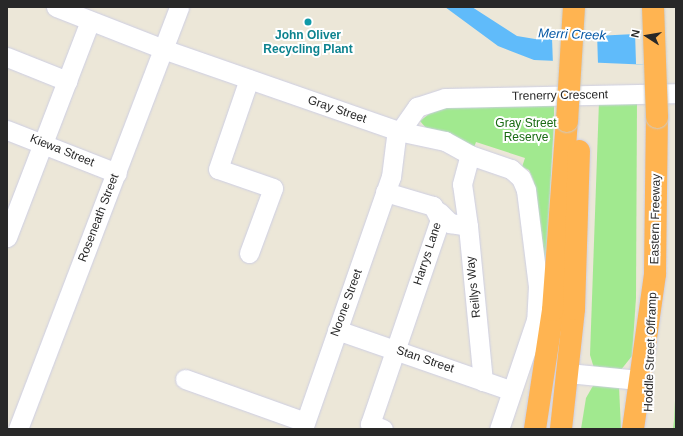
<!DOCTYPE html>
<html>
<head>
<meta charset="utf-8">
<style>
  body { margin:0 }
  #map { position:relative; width:683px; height:436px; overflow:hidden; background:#ece7d8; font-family:Arial,sans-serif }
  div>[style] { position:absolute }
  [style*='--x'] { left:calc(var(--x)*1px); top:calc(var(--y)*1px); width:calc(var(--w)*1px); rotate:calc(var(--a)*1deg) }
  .green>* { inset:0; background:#a1e98f }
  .water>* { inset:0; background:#60bbfa }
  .pier>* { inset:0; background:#ece7d8 }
  .roads { filter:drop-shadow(0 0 1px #cdcee3) drop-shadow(0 0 1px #cdcee3) }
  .minor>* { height:19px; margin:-9.5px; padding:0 9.5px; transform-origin:9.5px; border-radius:9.5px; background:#fff }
  .highway>* { height:22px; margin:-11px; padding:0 11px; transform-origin:11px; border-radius:11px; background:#ffb451 }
  .bridges { filter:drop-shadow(0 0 1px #cbcbcb) drop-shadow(0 0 1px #cbcbcb) }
  .highway-bridge>* { height:22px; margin:-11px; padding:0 11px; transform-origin:11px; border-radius:11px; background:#ffb451 }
  .dots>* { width:11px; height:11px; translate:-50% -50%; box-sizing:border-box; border:2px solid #fff; border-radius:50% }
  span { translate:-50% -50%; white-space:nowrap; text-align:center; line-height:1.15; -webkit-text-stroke:4px #fff; paint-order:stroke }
  .culture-label { font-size:12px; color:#0d838f; font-weight:700 }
  .street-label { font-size:12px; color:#282828 }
  .park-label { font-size:12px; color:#196b12 }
  .water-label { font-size:13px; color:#0155a4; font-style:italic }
  .frame { position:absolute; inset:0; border:8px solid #282828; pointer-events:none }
  .north { position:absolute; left:627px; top:16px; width:40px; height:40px; -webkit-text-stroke:3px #fff; paint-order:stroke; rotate:282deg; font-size:11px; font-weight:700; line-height:16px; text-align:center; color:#282828 }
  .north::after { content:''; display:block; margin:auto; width:14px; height:18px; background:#282828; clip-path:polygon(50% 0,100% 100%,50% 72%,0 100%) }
</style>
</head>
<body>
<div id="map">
  <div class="green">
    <i style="clip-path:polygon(637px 100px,636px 298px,632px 356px,620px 371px,594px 368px,590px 355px,599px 101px)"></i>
    <i style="clip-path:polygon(554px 103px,554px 121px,546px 265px,541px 255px,534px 182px,529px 170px,522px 167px,525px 158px,476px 142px,473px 150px,426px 128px,420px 121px,438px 107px)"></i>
    <i style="clip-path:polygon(676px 381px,676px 429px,673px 429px,674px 420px)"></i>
    <i style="clip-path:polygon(594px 384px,619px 387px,621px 429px,581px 429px,586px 398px)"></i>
  </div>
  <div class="water">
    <i style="clip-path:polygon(445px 7px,472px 7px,517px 36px,535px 39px,635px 34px,676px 66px,534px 60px,498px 46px)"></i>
  </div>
  <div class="pier">
    <i style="clip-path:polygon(676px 26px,676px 68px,636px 64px,635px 32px)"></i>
    <i style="clip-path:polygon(597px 33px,598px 65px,553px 65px,552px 38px)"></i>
  </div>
  <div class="roads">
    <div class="minor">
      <i style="--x:56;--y:7;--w:115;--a:21.4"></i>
      <i style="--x:163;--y:49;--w:249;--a:19.2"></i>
      <i style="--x:398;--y:131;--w:48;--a:12"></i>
      <i style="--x:445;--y:141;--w:29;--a:29"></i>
      <i style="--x:470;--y:155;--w:43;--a:18.9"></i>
      <i style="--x:511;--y:169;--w:13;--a:42"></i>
      <i style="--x:521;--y:178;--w:13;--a:67"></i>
      <i style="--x:526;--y:190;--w:97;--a:82.9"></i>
      <i style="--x:538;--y:286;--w:34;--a:93"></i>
      <i style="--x:536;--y:320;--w:115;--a:108.7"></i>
      <i style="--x:7;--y:57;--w:65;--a:21.8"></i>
      <i style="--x:7;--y:130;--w:118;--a:21.4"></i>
      <i style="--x:439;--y:212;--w:16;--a:45"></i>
      <i style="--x:450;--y:223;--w:18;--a:9"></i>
      <i style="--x:468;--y:226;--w:156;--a:84.5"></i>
      <i style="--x:468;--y:226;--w:42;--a:-98.1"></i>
      <i style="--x:462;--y:184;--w:30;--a:-75"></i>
      <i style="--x:7;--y:237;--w:231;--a:-69"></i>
      <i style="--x:249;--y:253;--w:69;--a:-69.7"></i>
      <i style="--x:273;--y:188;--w:58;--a:-160.9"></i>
      <i style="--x:218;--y:169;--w:95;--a:-71"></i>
      <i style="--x:337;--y:330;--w:185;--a:19.2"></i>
      <i style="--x:568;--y:373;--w:71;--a:5.6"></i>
      <i style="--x:185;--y:379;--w:127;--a:19.7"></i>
      <i style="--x:18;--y:429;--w:452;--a:-69.1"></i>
      <i style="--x:303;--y:429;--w:267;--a:-70.8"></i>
      <i style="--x:391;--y:177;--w:40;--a:-82.9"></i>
      <i style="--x:396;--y:137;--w:37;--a:-55"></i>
      <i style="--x:417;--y:107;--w:29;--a:-18"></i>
      <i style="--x:445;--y:98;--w:231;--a:-1.2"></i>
      <i style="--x:383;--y:429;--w:14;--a:-159"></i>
      <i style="--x:370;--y:424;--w:216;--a:-71.1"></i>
      <i style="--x:440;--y:220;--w:16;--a:-117"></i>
      <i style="--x:433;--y:206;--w:50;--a:-163.7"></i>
    </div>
    <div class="highway">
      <i style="--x:535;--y:429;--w:120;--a:-81.4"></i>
      <i style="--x:553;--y:310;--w:190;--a:-85.8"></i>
      <i style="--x:561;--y:429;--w:121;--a:-83.8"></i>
      <i style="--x:574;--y:309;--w:158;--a:-88.2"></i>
      <i style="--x:633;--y:429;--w:157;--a:-81.9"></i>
      <i style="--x:655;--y:274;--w:157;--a:-89.3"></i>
    </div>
  </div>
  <div class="bridges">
    <div class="highway-bridge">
      <i style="--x:653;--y:7;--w:110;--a:87.9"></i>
      <i style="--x:567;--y:121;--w:114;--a:-86.5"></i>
    </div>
  </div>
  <div class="dots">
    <i style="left:308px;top:22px;background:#0f9aa8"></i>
  </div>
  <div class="culture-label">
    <span style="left:308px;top:43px">John Oliver<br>Recycling Plant</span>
  </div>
  <div class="street-label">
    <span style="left:560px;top:96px;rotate:-1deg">Trenerry Crescent</span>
    <span style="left:337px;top:110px;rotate:19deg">Gray Street</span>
    <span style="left:62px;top:151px;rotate:22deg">Kiewa Street</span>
    <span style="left:99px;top:218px;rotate:-69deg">Roseneath Street</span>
    <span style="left:656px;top:219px;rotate:-89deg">Eastern Freeway</span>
    <span style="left:428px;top:254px;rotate:-72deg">Harrys Lane</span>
    <span style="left:474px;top:287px;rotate:-96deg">Reillys Way</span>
    <span style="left:347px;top:303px;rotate:-70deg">Noone Street</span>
    <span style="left:651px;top:352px;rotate:-88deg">Hoddle Street Offramp</span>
    <span style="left:425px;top:360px;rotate:19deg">Stan Street</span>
  </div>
  <div class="park-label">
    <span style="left:526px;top:131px">Gray Street<br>Reserve</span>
  </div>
  <div class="water-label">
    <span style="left:572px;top:35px;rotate:2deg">Merri Creek</span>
  </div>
  <div class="frame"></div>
  <div class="north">N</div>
</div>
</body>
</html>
